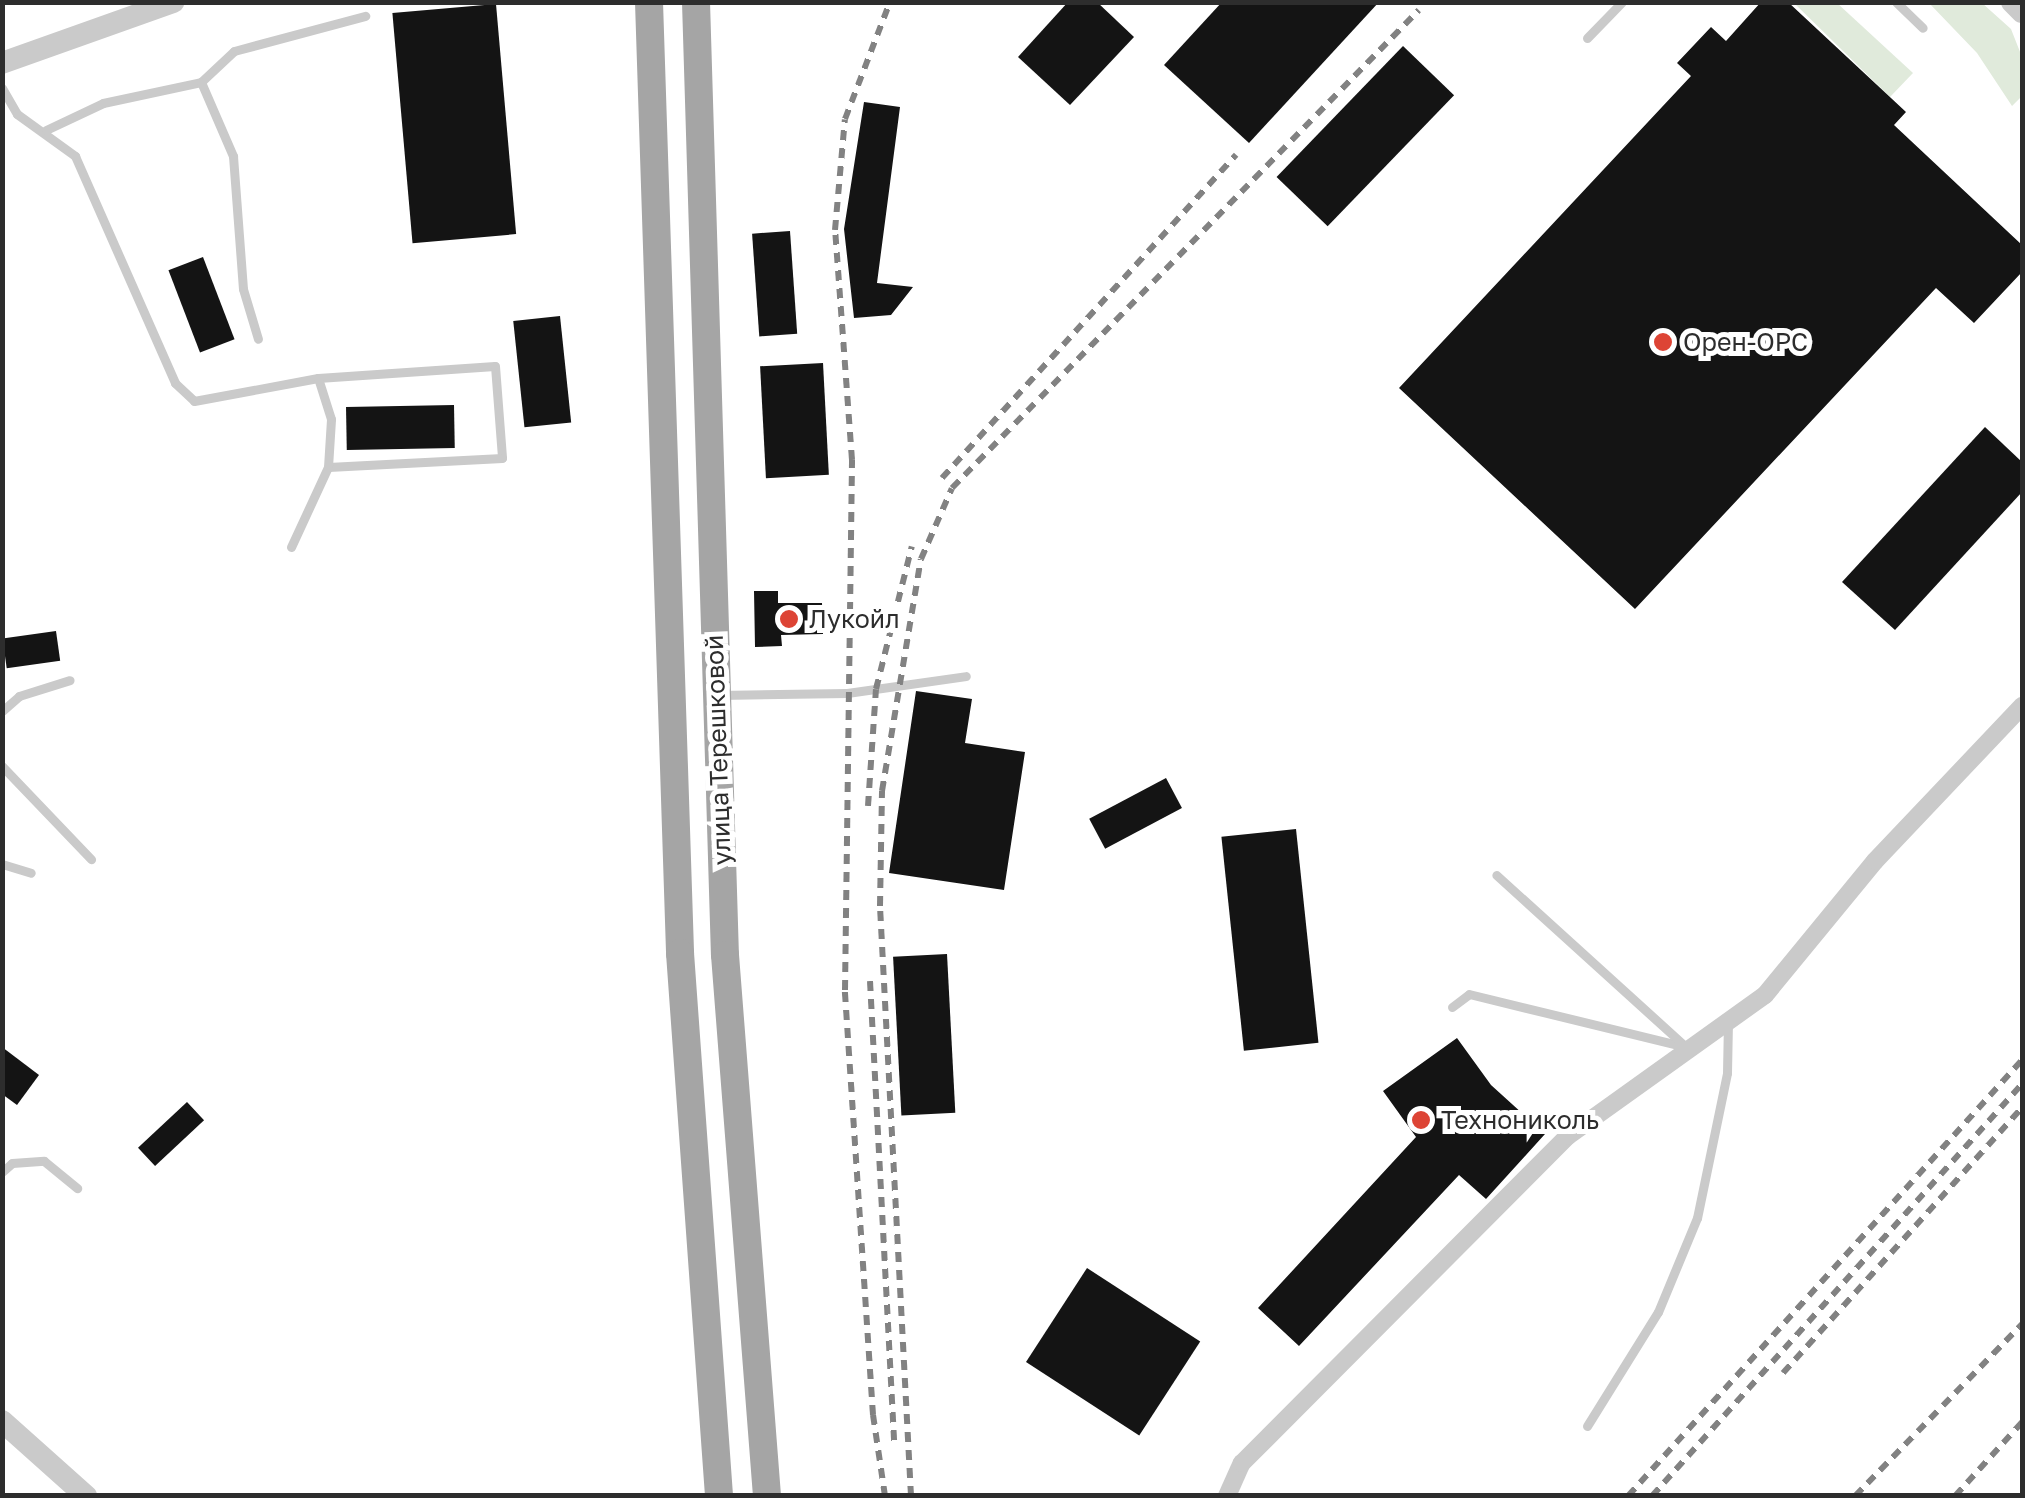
<!DOCTYPE html>
<html>
<head>
<meta charset="utf-8">
<style>
  body { margin:0 }
  #map { position:relative; width:2025px; height:1498px; overflow:hidden; background:#fff; font-family:"Golos Text",sans-serif }
  div>[style] { position:absolute }
  [style*='--x'] { left:calc(var(--x)*1px); top:calc(var(--y)*1px); width:calc(var(--w)*1px); rotate:calc(var(--a)*1deg) }
  .green>* { inset:0; background:#e0eadb }
  .building>* { inset:0; background:#141414; transform-origin:0 0 }
  .service>* { height:9px; margin:-4.5px; padding:0 4.5px; transform-origin:4.5px; border-radius:4.5px; background:#cacaca }
  .minor>* { height:18px; margin:-9px; padding:0 9px; transform-origin:9px; border-radius:9px; background:#cacaca }
  .tertiary>* { height:22px; margin:-11px; padding:0 11px; transform-origin:11px; border-radius:11px; background:#cacaca }
  .primary>* { height:28px; margin:-14px; padding:0 14px; transform-origin:14px; border-radius:14px; background:#a5a5a5 }
  .rail>* { height:6px; margin-top:-3px; transform-origin:0; background:repeating-linear-gradient(90deg,#828282 0 10px,transparent 0 18px) }
  .dots>* { width:28px; height:28px; translate:-50% -50%; box-sizing:border-box; border:5px solid #fff; border-radius:50% }
  span { translate:-50% -50%; white-space:nowrap; text-align:center; line-height:1.15; -webkit-text-stroke:10px #fff; paint-order:stroke }
  .poi-label { font-size:25px; color:#2d2d2d }
  .left { translate:0 -50%; text-align:left }
  .street-label { font-size:25px; color:#2d2d2d }
  .frame { position:absolute; inset:0; border:5px solid #2d2d2d; pointer-events:none }
</style>
</head>
<body>
<div id="map">
  <div class="green">
    <i style="clip-path:polygon(1794px 3px,1837px 3px,1913px 73px,1890px 97px)"></i>
    <i style="clip-path:polygon(1929px 3px,1982px 3px,2011px 29px,2022px 57px,2022px 96px,2012px 106px,1977px 53px)"></i>
  </div>
  <div class="building">
    <i style="clip-path:polygon(1068px 2px,1097px 2px,1134px 37px,1070px 105px,1018px 57px)"></i>
    <i style="clip-path:polygon(1222px 2px,1379px 2px,1249px 143px,1164px 65px)"></i>
    <i style="clip-path:polygon(1761px 2px,1788px 2px,1906px 112px,1894px 125px,2022px 245px,2022px 272px,1974px 323px,1936px 288px,1635px 609px,1399px 388px,1691px 76px,1677px 63px,1711px 27px,1726px 41px)"></i>
    <i style="left:496px;top:4px;width:231px;height:104px;rotate:85deg"></i>
    <i style="left:1403px;top:46px;width:71px;height:182px;rotate:44deg"></i>
    <i style="clip-path:polygon(864px 102px,900px 107px,877px 283px,913px 287px,891px 315px,854px 318px,844px 229px)"></i>
    <i style="left:790px;top:231px;width:103px;height:38px;rotate:86deg"></i>
    <i style="left:203px;top:257px;width:88px;height:37px;rotate:69deg"></i>
    <i style="left:560px;top:316px;width:107px;height:47px;rotate:84deg"></i>
    <i style="left:823px;top:363px;width:112px;height:63px;rotate:87deg"></i>
    <i style="left:454px;top:405px;width:43px;height:108px;rotate:89deg"></i>
    <i style="clip-path:polygon(1985px 427px,2022px 462px,2022px 492px,1895px 630px,1842px 582px)"></i>
    <i style="clip-path:polygon(754px 591px,778px 591px,778px 603px,822px 603px,823px 634px,781px 635px,782px 646px,755px 647px)"></i>
    <i style="left:56px;top:631px;width:30px;height:54px;rotate:82deg"></i>
    <i style="clip-path:polygon(916px 691px,972px 699px,965px 743px,1025px 752px,1004px 890px,889px 873px)"></i>
    <i style="left:1166px;top:778px;width:34px;height:87px;rotate:62deg"></i>
    <i style="left:1296px;top:829px;width:215px;height:75px;rotate:84deg"></i>
    <i style="left:947px;top:954px;width:159px;height:54px;rotate:87deg"></i>
    <i style="clip-path:polygon(1457px 1038px,1491px 1085px,1545px 1134px,1486px 1199px,1459px 1175px,1299px 1346px,1258px 1308px,1416px 1137px,1383px 1091px)"></i>
    <i style="clip-path:polygon(2px 1047px,39px 1075px,17px 1105px,2px 1094px)"></i>
    <i style="left:187px;top:1102px;width:25px;height:67px;rotate:47deg"></i>
    <i style="left:1087px;top:1268px;width:135px;height:112px;rotate:33deg"></i>
  </div>
  <div class="service">
    <i style="--x:1896;--y:2;--w:37;--a:44"></i>
    <i style="--x:1587;--y:38;--w:50;--a:-45.8"></i>
    <i style="--x:201;--y:82;--w:45;--a:-43.2"></i>
    <i style="--x:234;--y:51;--w:136;--a:-15"></i>
    <i style="--x:2;--y:88;--w:30;--a:60"></i>
    <i style="--x:17;--y:114;--w:72;--a:35.9"></i>
    <i style="--x:75;--y:156;--w:248;--a:66.2"></i>
    <i style="--x:175;--y:383;--w:26;--a:43"></i>
    <i style="--x:194;--y:401;--w:126;--a:-10.5"></i>
    <i style="--x:318;--y:378;--w:177;--a:-3.9"></i>
    <i style="--x:495;--y:366;--w:92;--a:85.6"></i>
    <i style="--x:502;--y:458;--w:174;--a:177"></i>
    <i style="--x:328;--y:467;--w:48;--a:-86.4"></i>
    <i style="--x:331;--y:419;--w:43;--a:-107.6"></i>
    <i style="--x:46;--y:130;--w:63;--a:-25.3"></i>
    <i style="--x:103;--y:103;--w:100;--a:-12.1"></i>
    <i style="--x:201;--y:82;--w:81;--a:66.6"></i>
    <i style="--x:233;--y:156;--w:133;--a:85.7"></i>
    <i style="--x:243;--y:289;--w:52;--a:73.3"></i>
    <i style="--x:291;--y:547;--w:88;--a:-65.2"></i>
    <i style="--x:719;--y:695;--w:128;--a:-0.9"></i>
    <i style="--x:847;--y:693;--w:120;--a:-8.1"></i>
    <i style="--x:2;--y:711;--w:23;--a:-41"></i>
    <i style="--x:19;--y:696;--w:53;--a:-17.4"></i>
    <i style="--x:2;--y:766;--w:129;--a:46.3"></i>
    <i style="--x:2;--y:864;--w:30;--a:17"></i>
    <i style="--x:1452;--y:1007;--w:21;--a:-37"></i>
    <i style="--x:1469;--y:994;--w:223;--a:13.7"></i>
    <i style="--x:1686;--y:1047;--w:256;--a:-137.8"></i>
    <i style="--x:2;--y:1172;--w:13;--a:-42"></i>
    <i style="--x:12;--y:1163;--w:32;--a:-4"></i>
    <i style="--x:44;--y:1161;--w:43;--a:39.3"></i>
    <i style="--x:1587;--y:1426;--w:134;--a:-58.1"></i>
    <i style="--x:1658;--y:1312;--w:102;--a:-67.5"></i>
    <i style="--x:1697;--y:1218;--w:148;--a:-78.3"></i>
    <i style="--x:1727;--y:1073;--w:50;--a:-88.9"></i>
  </div>
  <div class="minor">
    <i style="--x:1227;--y:1496;--w:36;--a:-66"></i>
    <i style="--x:1242;--y:1463;--w:462;--a:-45.1"></i>
    <i style="--x:1568;--y:1136;--w:242;--a:-35.6"></i>
    <i style="--x:1765;--y:995;--w:173;--a:-50.6"></i>
    <i style="--x:1875;--y:861;--w:214;--a:-46.5"></i>
  </div>
  <div class="tertiary">
    <i style="--x:2012;--y:2;--w:14;--a:45"></i>
    <i style="--x:2;--y:63;--w:182;--a:-19.6"></i>
    <i style="--x:2;--y:1421;--w:113;--a:41.8"></i>
  </div>
  <div class="primary">
    <i style="--x:649;--y:2;--w:952;--a:88.13"></i>
    <i style="--x:680;--y:953;--w:544;--a:85.89"></i>
    <i style="--x:696;--y:2;--w:953;--a:88.26"></i>
    <i style="--x:725;--y:955;--w:543;--a:85.56"></i>
  </div>
  <div class="rail">
    <i style="--x:942;--y:478;--w:437;--a:-47.7"></i>
    <i style="--x:868;--y:806;--w:117;--a:-86.1"></i>
    <i style="--x:876;--y:689;--w:147;--a:-75.9"></i>
    <i style="--x:870;--y:981;--w:466;--a:87"></i>
    <i style="--x:1783;--y:1373;--w:357;--a:-48"></i>
    <i style="--x:885;--y:1496;--w:82;--a:-98.4"></i>
    <i style="--x:873;--y:1415;--w:426;--a:-93.8"></i>
    <i style="--x:845;--y:990;--w:530;--a:-89.24"></i>
    <i style="--x:852;--y:460;--w:231;--a:-94.2"></i>
    <i style="--x:835;--y:230;--w:111;--a:-84.9"></i>
    <i style="--x:845;--y:119;--w:125;--a:-69"></i>
    <i style="--x:911;--y:1496;--w:591;--a:-93.01"></i>
    <i style="--x:880;--y:906;--w:115;--a:-89"></i>
    <i style="--x:882;--y:791;--w:235;--a:-80.5"></i>
    <i style="--x:921;--y:559;--w:77;--a:-66.4"></i>
    <i style="--x:952;--y:488;--w:668;--a:-45.67"></i>
    <i style="--x:1628;--y:1496;--w:588;--a:-47.9"></i>
    <i style="--x:1652;--y:1496;--w:554;--a:-48.07"></i>
    <i style="--x:1855;--y:1496;--w:240;--a:-45.8"></i>
    <i style="--x:1955;--y:1496;--w:100;--a:-47.8"></i>
  </div>
  <div class="dots">
    <i style="left:1663px;top:342px;background:#dd4435"></i>
    <i style="left:789px;top:619px;background:#dd4435"></i>
    <i style="left:1421px;top:1120px;background:#dd4435"></i>
  </div>
  <div class="poi-label">
    <span class="left" style="left:1683px;top:342px">Орен-ОРС</span>
    <span class="left" style="left:809px;top:619px">Лукойл</span>
    <span class="left" style="left:1441px;top:1120px">Технониколь</span>
  </div>
  <div class="street-label">
    <span style="left:718px;top:750px;rotate:-92deg">улица Терешковой</span>
  </div>
  <div class="frame"></div>
</div>
</body>
</html>
